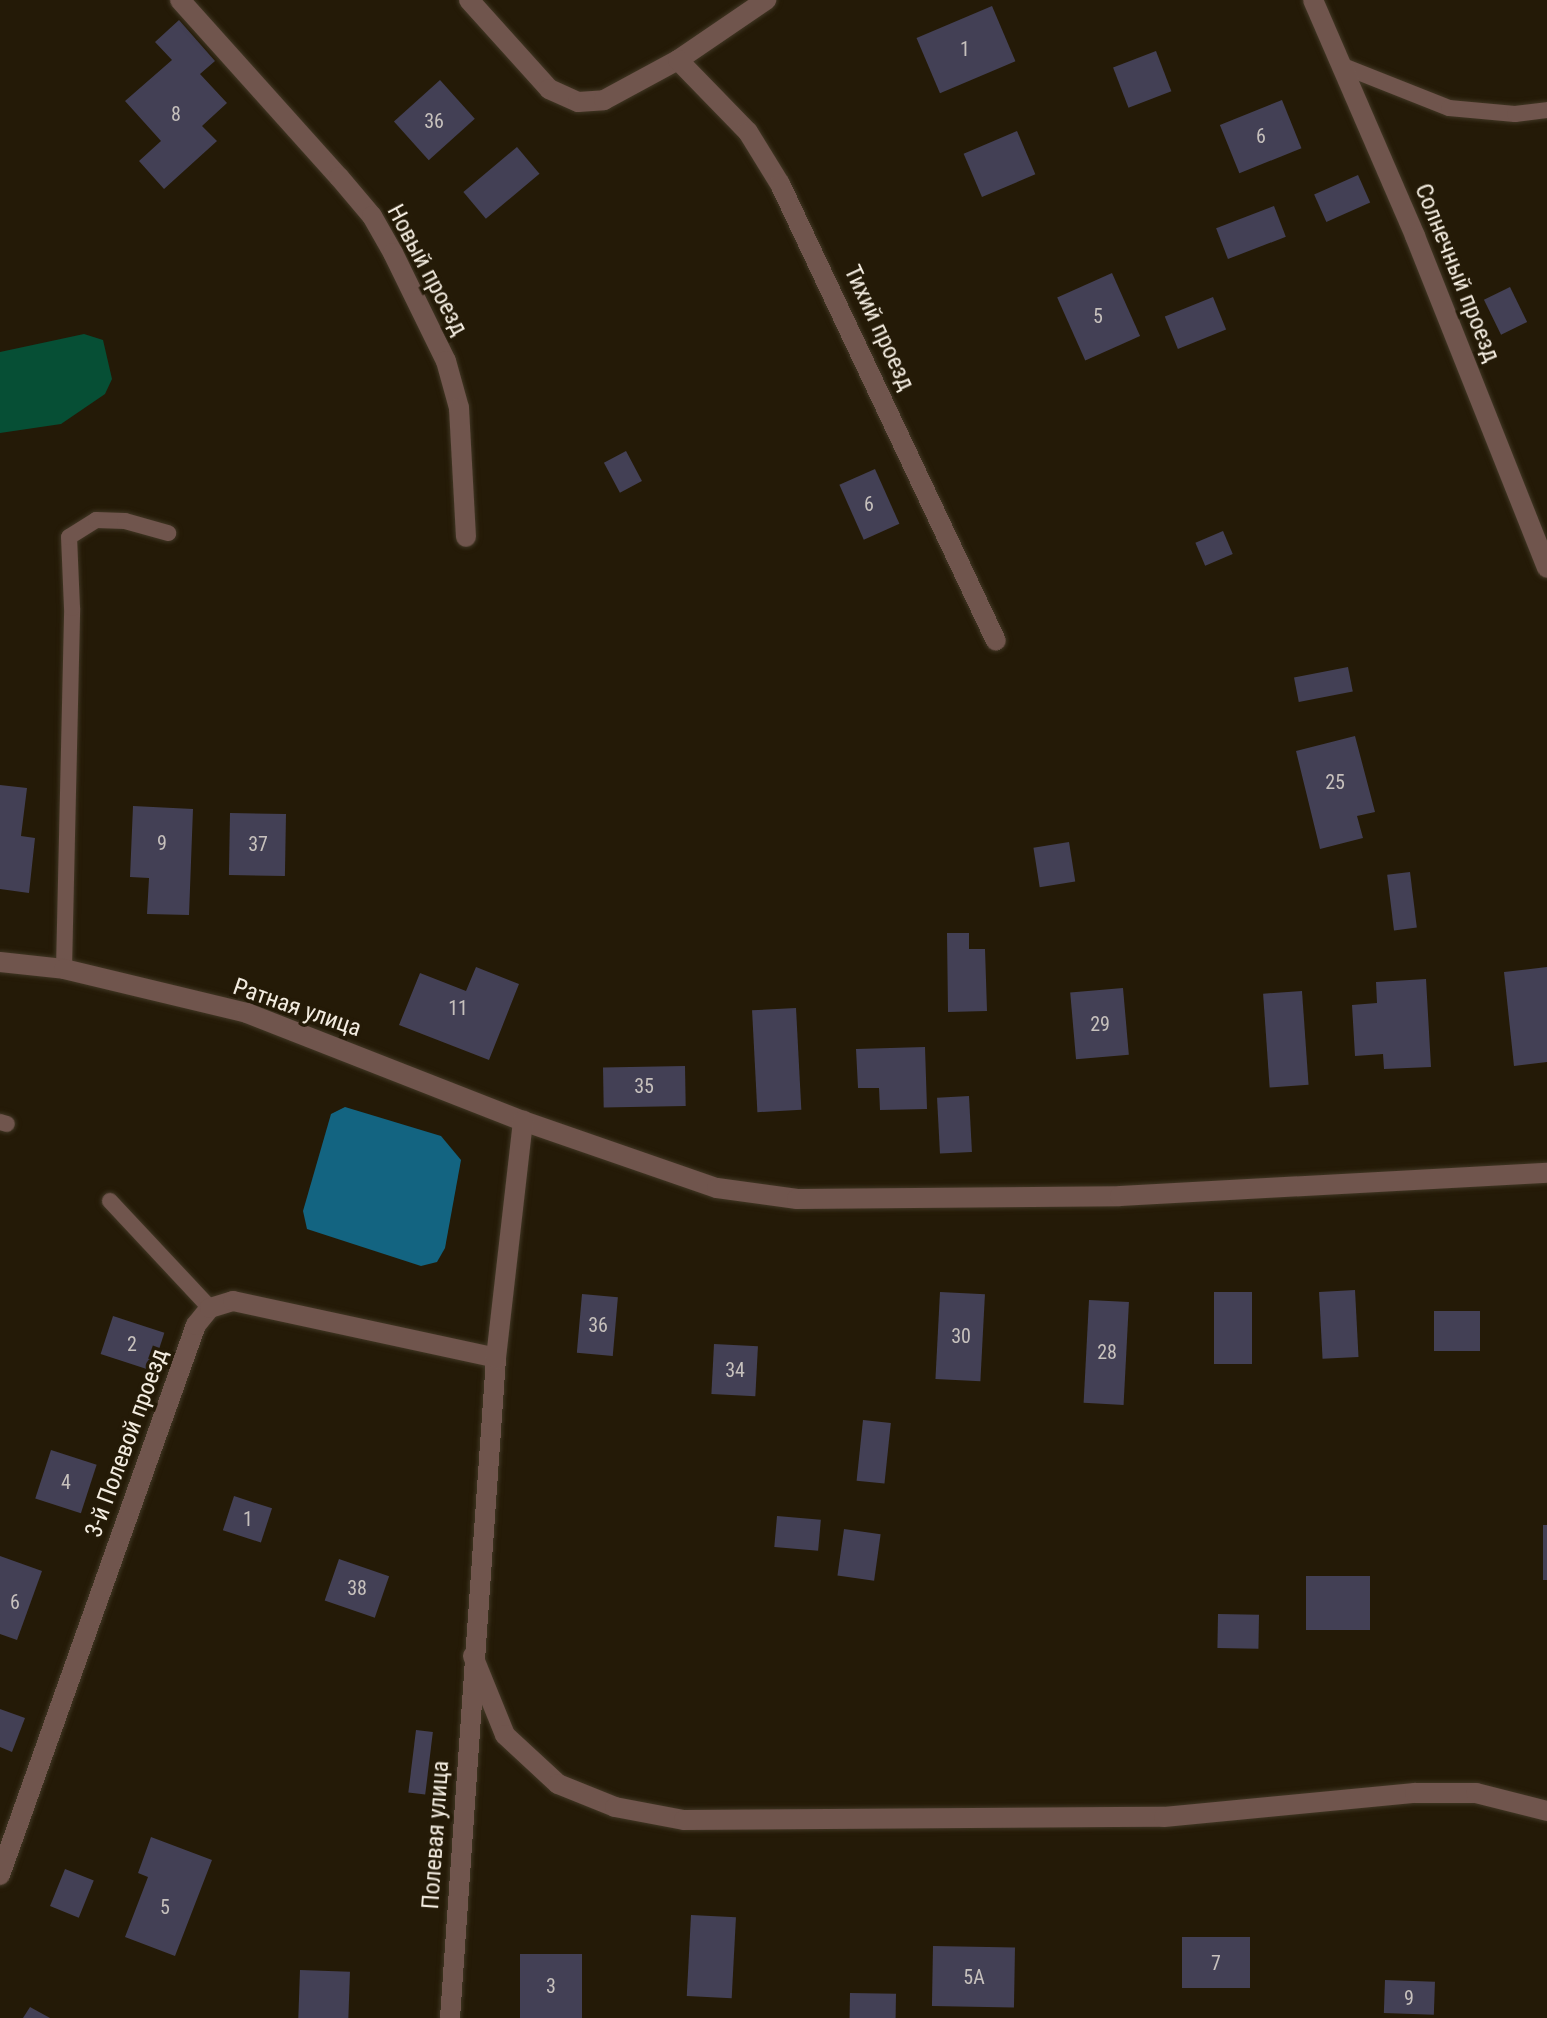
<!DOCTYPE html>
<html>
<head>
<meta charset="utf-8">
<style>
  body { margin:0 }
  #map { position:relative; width:1547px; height:2018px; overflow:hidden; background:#241a07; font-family:"Roboto Condensed",sans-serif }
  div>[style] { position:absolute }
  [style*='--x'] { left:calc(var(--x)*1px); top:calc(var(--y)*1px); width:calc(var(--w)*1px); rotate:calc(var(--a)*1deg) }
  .green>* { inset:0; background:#064f35 }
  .water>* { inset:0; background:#136481 }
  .building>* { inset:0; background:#434055; transform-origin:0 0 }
  .roads { filter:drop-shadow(0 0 2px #413725) drop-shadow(0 0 2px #413725) }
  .lane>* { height:16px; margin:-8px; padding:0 8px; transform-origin:8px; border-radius:8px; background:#70554d }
  .street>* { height:20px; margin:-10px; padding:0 10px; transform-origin:10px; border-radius:10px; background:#70554d }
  span { translate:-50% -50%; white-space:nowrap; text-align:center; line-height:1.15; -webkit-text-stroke:7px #241a07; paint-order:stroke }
  .number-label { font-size:20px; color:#c7c1bd }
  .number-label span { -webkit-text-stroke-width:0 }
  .street-label { font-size:24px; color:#f3ece0 }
</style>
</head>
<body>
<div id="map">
  <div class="green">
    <i style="clip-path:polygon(84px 334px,103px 340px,112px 379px,105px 394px,61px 424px,0 433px,0 352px)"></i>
  </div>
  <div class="water">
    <i style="clip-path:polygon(345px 1107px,441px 1136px,461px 1160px,445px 1248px,437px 1262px,421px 1266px,307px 1229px,303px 1211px,331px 1114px)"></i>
  </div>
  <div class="building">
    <i style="left:992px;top:6px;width:60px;height:82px;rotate:67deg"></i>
    <i style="clip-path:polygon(179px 20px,215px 61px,200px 74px,227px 103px,202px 126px,217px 141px,164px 189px,139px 161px,161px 141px,125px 101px,172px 60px,155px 42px)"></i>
    <i style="left:1156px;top:51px;width:43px;height:46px;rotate:69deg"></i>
    <i style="left:440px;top:80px;width:52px;height:62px;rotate:48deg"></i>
    <i style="left:1282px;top:100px;width:52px;height:67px;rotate:68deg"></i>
    <i style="left:1017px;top:131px;width:47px;height:58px;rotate:67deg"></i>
    <i style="left:517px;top:147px;width:35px;height:70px;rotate:50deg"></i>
    <i style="left:1358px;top:175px;width:30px;height:48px;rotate:66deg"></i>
    <i style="left:1274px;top:206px;width:33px;height:62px;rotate:69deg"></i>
    <i style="left:1112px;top:273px;width:69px;height:60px;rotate:66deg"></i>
    <i style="left:1510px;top:287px;width:39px;height:29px;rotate:64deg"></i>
    <i style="left:1213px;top:297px;width:35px;height:52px;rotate:68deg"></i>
    <i style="left:626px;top:451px;width:34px;height:25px;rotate:62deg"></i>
    <i style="left:875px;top:469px;width:60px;height:39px;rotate:66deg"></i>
    <i style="left:1223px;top:531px;width:25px;height:30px;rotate:67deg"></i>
    <i style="left:1348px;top:667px;width:25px;height:55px;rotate:79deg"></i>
    <i style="clip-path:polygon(1355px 736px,1375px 812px,1357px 816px,1363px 838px,1320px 849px,1296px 751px)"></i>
    <i style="clip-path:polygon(0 785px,27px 788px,21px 836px,35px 838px,29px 893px,0 889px)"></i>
    <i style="clip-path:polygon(133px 806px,193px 809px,189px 915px,147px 914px,149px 878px,130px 877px)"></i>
    <i style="left:230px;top:813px;width:56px;height:62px;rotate:1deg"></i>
    <i style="left:1069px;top:842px;width:40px;height:36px;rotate:81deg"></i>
    <i style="left:1410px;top:872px;width:56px;height:23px;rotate:83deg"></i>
    <i style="clip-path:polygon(947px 933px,969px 933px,969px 949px,985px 949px,987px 1011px,948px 1012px)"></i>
    <i style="clip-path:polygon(476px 967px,519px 984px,489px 1060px,399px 1025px,420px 973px,466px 991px)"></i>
    <i style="clip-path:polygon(1547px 967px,1547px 1062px,1514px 1066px,1504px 972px)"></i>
    <i style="clip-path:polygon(1426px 979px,1431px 1067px,1384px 1069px,1383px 1054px,1355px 1056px,1352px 1005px,1377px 1003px,1376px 982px)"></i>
    <i style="left:1123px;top:988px;width:67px;height:53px;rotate:85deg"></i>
    <i style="left:1302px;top:991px;width:94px;height:39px;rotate:86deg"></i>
    <i style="left:796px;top:1008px;width:102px;height:44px;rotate:87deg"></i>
    <i style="clip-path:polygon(925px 1047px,927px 1109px,880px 1110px,879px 1088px,858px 1088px,856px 1049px)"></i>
    <i style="left:685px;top:1066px;width:40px;height:82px;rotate:89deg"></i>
    <i style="left:969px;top:1096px;width:56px;height:32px;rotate:87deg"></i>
    <i style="left:1355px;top:1290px;width:67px;height:36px;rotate:87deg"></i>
    <i style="left:940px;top:1292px;width:45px;height:87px;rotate:3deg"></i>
    <i style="left:1214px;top:1292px;width:38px;height:72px"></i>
    <i style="left:582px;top:1294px;width:36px;height:59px;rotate:5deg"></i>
    <i style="left:1089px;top:1300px;width:40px;height:103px;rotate:3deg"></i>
    <i style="left:1480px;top:1311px;width:40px;height:46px;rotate:90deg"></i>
    <i style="left:113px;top:1316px;width:54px;height:40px;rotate:18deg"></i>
    <i style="left:714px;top:1344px;width:44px;height:50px;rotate:3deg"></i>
    <i style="left:863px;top:1420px;width:28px;height:61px;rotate:6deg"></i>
    <i style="left:51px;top:1450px;width:48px;height:51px;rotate:18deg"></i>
    <i style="left:234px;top:1496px;width:40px;height:36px;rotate:18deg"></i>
    <i style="left:777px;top:1516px;width:44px;height:31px;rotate:5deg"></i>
    <i style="left:1543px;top:1525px;width:4px;height:55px"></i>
    <i style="left:844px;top:1529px;width:37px;height:47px;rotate:8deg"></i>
    <i style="clip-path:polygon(0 1556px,42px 1571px,17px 1640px,0 1634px)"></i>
    <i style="left:339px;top:1559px;width:53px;height:44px;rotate:19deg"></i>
    <i style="left:1306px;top:1576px;width:64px;height:54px"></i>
    <i style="left:1218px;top:1614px;width:41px;height:34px;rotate:1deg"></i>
    <i style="clip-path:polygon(0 1709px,25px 1718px,12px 1752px,0 1747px)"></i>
    <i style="left:416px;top:1730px;width:17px;height:63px;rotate:7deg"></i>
    <i style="clip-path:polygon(151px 1837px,212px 1860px,175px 1956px,125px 1937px,148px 1877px,138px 1873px)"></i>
    <i style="left:65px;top:1869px;width:31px;height:40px;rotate:22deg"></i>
    <i style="left:691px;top:1915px;width:45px;height:81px;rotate:3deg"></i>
    <i style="left:1250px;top:1937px;width:51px;height:68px;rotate:90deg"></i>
    <i style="left:933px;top:1946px;width:82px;height:60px;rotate:1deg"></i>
    <i style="left:520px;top:1954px;width:62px;height:64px"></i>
    <i style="left:300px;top:1970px;width:50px;height:48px;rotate:2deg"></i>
    <i style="left:1385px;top:1980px;width:50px;height:33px;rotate:2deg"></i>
    <i style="left:850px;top:1993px;width:46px;height:25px;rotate:1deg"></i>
    <i style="clip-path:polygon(30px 2007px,50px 2018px,23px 2018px)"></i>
  </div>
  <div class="roads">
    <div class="lane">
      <i style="--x:1343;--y:66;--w:114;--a:21.6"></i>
      <i style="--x:1449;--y:108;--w:66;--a:5.2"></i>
      <i style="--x:1515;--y:114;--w:32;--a:-7"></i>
      <i style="--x:64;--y:969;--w:361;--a:-88.7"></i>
      <i style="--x:72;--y:608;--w:71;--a:-92.4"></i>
      <i style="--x:69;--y:537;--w:32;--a:-32"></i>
      <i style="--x:96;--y:520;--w:29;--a:2"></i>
      <i style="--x:125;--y:521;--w:45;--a:15.6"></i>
      <i style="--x:0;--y:1122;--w:7;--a:16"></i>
      <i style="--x:110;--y:1201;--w:146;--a:46.9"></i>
    </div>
    <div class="street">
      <i style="--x:180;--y:0;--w:238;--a:48.1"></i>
      <i style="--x:339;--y:177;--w:51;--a:49.8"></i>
      <i style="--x:372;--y:216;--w:43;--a:60.4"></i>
      <i style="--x:393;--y:253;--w:120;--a:63.9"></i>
      <i style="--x:446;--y:361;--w:49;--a:74.5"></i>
      <i style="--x:459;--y:408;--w:129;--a:86.9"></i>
      <i style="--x:469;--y:0;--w:120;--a:48"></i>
      <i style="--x:549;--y:89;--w:32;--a:24"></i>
      <i style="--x:578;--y:102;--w:26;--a:-4"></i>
      <i style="--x:604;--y:100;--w:84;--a:-28.4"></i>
      <i style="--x:678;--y:60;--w:107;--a:-34.3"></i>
      <i style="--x:1313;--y:0;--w:257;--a:66.6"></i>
      <i style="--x:1415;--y:236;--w:357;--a:68.3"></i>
      <i style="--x:678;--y:60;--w:100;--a:45.8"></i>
      <i style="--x:748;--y:132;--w:61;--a:58.4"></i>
      <i style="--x:780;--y:184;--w:505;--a:64.7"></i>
      <i style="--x:0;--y:962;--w:64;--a:6.2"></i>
      <i style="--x:64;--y:969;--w:188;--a:13.5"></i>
      <i style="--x:247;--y:1013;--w:296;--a:21.4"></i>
      <i style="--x:523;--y:1121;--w:205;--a:19.1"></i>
      <i style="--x:717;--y:1188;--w:81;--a:7.8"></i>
      <i style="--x:797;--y:1199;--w:323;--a:-0.5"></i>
      <i style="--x:1120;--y:1196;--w:428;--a:-3.1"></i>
      <i style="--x:473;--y:1656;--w:85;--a:67.9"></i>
      <i style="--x:505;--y:1735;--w:72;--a:42.8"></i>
      <i style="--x:558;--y:1784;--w:61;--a:22"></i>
      <i style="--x:615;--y:1807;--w:70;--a:10.7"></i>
      <i style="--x:684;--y:1820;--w:480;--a:-0.4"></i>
      <i style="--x:1164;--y:1817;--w:252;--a:-5.5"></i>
      <i style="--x:1415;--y:1793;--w:61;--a:0"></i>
      <i style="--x:1476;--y:1793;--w:73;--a:14.2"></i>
      <i style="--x:0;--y:1875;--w:584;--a:-70.39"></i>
      <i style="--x:196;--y:1325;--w:22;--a:-51"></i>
      <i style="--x:210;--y:1308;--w:24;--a:-17"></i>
      <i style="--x:233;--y:1301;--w:269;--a:12.2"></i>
      <i style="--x:450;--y:2018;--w:662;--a:-86.01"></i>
      <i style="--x:496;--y:1358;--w:239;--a:-83.5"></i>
    </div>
  </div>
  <div class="number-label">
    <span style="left:965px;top:49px">1</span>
    <span style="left:176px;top:114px">8</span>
    <span style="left:434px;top:121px">36</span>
    <span style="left:1261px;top:136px">6</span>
    <span style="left:1098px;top:316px">5</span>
    <span style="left:869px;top:504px">6</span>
    <span style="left:1335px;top:782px">25</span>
    <span style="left:162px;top:843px">9</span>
    <span style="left:258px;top:844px">37</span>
    <span style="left:458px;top:1008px">11</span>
    <span style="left:1100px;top:1024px">29</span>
    <span style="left:644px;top:1086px">35</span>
    <span style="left:598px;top:1325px">36</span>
    <span style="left:961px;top:1336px">30</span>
    <span style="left:132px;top:1344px">2</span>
    <span style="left:1107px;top:1352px">28</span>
    <span style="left:735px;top:1370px">34</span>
    <span style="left:66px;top:1482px">4</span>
    <span style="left:248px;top:1519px">1</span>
    <span style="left:357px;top:1588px">38</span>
    <span style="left:15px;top:1602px">6</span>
    <span style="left:165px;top:1907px">5</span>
    <span style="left:1216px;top:1963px">7</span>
    <span style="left:974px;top:1977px">5А</span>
    <span style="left:551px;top:1986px">3</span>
    <span style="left:1409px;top:1998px">9</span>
  </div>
  <div class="street-label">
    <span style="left:427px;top:270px;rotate:62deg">Новый проезд</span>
    <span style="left:1457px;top:273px;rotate:68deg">Солнечный проезд</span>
    <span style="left:879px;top:328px;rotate:65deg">Тихий проезд</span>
    <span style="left:297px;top:1008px;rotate:19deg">Ратная улица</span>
    <span style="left:127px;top:1443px;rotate:-70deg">3-й Полевой проезд</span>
    <span style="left:436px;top:1835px;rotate:-86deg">Полевая улица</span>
  </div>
</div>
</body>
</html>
